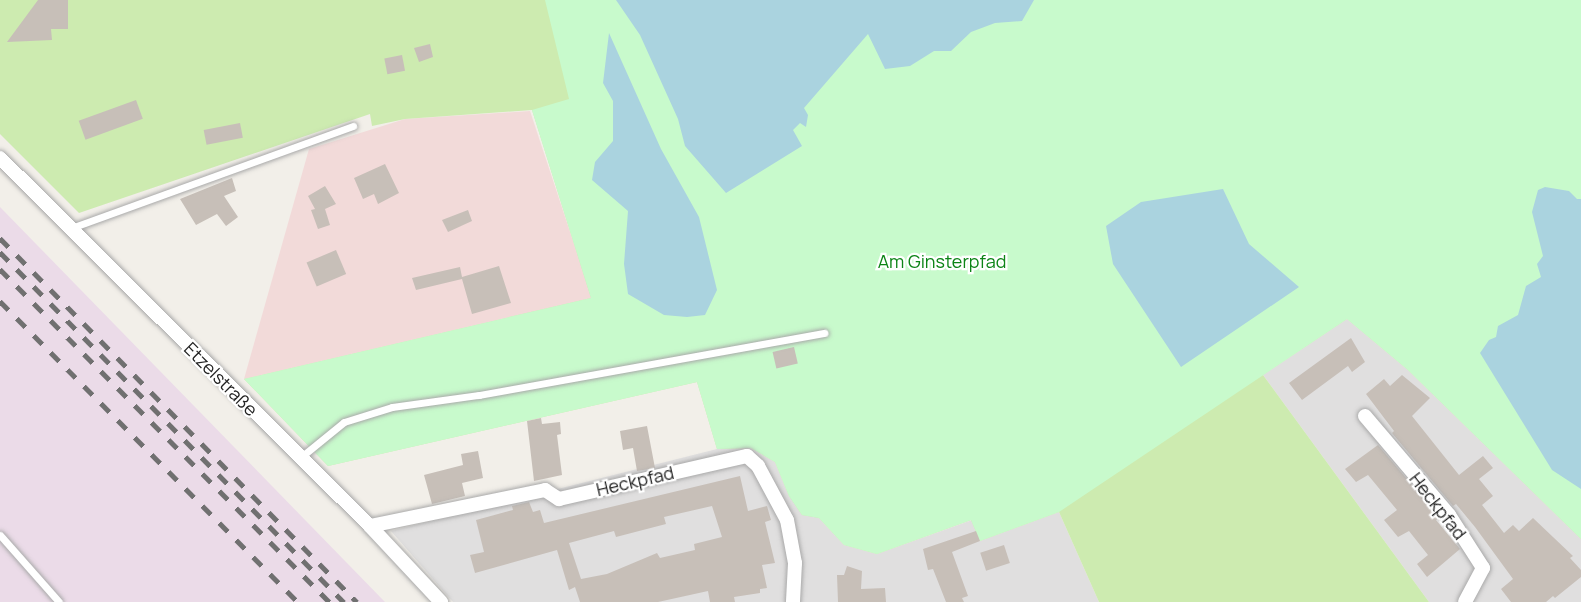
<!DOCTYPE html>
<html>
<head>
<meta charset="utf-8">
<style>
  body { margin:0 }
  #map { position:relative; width:1581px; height:602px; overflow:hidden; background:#f2efe9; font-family:Manrope,sans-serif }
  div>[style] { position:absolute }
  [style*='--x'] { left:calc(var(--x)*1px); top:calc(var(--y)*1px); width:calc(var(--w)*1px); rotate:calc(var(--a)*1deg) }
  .residential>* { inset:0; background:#e0dfdf }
  .commercial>* { inset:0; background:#f2dad9 }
  .industrial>* { inset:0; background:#ebdbe8 }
  .grass>* { inset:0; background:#cdebb0 }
  .park>* { inset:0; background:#c8facc }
  .water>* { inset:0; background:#aad3df }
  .building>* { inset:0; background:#c7bfb8; transform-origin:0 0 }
  .roads { filter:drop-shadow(0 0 2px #a9a9a9) drop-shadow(0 0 2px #a9a9a9) }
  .service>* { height:7px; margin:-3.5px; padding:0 3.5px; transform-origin:3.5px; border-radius:3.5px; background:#fff }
  .minor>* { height:14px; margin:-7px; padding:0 7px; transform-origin:7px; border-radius:7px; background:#fff }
  .rail>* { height:4.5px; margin-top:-2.25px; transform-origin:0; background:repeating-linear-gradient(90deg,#707070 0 12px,transparent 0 24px) }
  span { translate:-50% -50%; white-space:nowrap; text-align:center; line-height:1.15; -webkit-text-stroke:4.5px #fff; paint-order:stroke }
  .park-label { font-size:18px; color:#0c8416 }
  .street-label { font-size:18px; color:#222 }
</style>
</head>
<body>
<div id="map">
  <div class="residential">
    <i style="clip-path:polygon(1347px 319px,1408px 370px,1581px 539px,1581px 602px,1429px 602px,1263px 375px)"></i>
    <i style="clip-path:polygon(725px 447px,751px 448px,775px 462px,789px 496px,819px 518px,844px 545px,877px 554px,972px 520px,980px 541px,1059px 512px,1099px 602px,453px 602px,391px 531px)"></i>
  </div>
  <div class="commercial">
    <i style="clip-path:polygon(530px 111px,592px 298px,244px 379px,309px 149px,405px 119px)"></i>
  </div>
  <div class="industrial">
    <i style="clip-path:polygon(0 207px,118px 328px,385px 602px,0 602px)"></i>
  </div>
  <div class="grass">
    <i style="clip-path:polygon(0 0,1581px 0,1581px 539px,1408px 370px,1347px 319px,1263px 375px,1429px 602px,1099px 602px,1059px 512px,980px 541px,971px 520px,877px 554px,844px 545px,819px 518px,802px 515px,789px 496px,775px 462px,751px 448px,717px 449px,697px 382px,328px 466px,244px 379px,591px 298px,532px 110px,405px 119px,372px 126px,370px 114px,79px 213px,0 134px)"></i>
  </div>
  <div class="park">
    <i style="clip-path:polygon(545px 0,1581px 0,1581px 539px,1408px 370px,1347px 319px,1059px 512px,980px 541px,971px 520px,877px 554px,844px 545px,819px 518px,802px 515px,789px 496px,775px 462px,751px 448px,717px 449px,697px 382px,328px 466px,244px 379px,591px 298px,532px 110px,569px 99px)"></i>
  </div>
  <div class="water">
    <i style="clip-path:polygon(616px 0,1034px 0,1022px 21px,995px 23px,971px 32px,951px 51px,934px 51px,910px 66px,885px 69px,868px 34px,804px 108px,808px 115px,806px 127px,800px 123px,793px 130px,802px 146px,726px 193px,685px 146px,678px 119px,640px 35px)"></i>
    <i style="clip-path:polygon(609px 33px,661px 149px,699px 217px,717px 290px,705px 315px,687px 317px,664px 315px,628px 294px,624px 264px,628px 211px,592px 180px,595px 162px,613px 141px,613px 101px,603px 83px)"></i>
    <i style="clip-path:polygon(1545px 187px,1569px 191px,1577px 199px,1581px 199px,1581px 489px,1552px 470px,1480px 353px,1489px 340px,1496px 337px,1498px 326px,1518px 315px,1526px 286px,1541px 277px,1537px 264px,1543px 256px,1532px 212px,1538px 190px)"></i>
    <i style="clip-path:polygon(1223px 189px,1249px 244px,1299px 287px,1181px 367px,1113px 264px,1106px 226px,1141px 202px)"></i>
  </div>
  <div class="building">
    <i style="clip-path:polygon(38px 0,68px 0,68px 29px,51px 29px,52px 40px,7px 42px)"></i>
    <i style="clip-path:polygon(430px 44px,433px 57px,419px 62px,414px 48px)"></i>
    <i style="left:402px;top:55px;width:16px;height:18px;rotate:79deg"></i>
    <i style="left:136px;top:100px;width:20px;height:61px;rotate:70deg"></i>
    <i style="left:240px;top:123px;width:15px;height:37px;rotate:79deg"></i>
    <i style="clip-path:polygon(385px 164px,399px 193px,378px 204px,374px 194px,363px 199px,354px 178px)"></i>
    <i style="clip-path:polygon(232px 178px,236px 191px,224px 196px,238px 217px,226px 226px,217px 214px,196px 225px,180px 199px)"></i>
    <i style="clip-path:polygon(325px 186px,336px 204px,325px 209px,330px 225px,318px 229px,311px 210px,315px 209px,308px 196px)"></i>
    <i style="clip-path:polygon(468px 210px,472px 221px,448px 232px,442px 220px)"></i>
    <i style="left:336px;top:250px;width:26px;height:32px;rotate:67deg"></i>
    <i style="clip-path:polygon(499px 266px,511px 303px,472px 314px,462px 279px,416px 290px,412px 278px,460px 267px,462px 277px)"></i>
    <i style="clip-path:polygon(1351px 338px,1365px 362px,1352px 372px,1348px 366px,1302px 400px,1289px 383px)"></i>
    <i style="left:794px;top:347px;width:17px;height:22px;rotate:77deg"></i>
    <i style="clip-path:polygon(1402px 375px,1430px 398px,1412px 416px,1459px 475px,1483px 456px,1493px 468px,1479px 479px,1493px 496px,1482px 505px,1504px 533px,1513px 525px,1519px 531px,1533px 518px,1573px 556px,1570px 558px,1581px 570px,1581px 577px,1555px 598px,1553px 596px,1546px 602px,1511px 602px,1501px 589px,1513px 579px,1475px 527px,1456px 504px,1453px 506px,1392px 433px,1394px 431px,1366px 394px,1384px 379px,1390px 386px)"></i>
    <i style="clip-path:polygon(541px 418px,542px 424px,560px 422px,561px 434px,557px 435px,562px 475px,534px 481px,527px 421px)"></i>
    <i style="clip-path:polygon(647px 426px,655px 468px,637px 471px,633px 448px,623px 450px,620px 431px)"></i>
    <i style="clip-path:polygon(1378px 445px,1440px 518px,1436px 520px,1460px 549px,1427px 577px,1417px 564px,1428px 555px,1409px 531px,1398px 537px,1384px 520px,1397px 510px,1368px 475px,1356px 482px,1345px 469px)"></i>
    <i style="clip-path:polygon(478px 451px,483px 478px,462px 483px,465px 496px,432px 504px,424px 475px,463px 465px,461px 454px)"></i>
    <i style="clip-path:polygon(evenodd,740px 476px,748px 511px,767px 506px,771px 520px,765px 522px,775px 563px,762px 565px,767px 588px,760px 589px,760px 593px,734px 597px,735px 602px,710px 602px,708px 591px,658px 602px,580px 602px,575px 587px,569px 590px,557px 550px,475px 573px,470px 555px,484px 552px,476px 520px,513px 510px,512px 506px,529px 502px,533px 512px,540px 510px,544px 523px,740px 476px,712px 506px,722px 537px,694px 544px,695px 550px,660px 558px,657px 553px,607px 574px,581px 579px,569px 543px,614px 531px,616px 537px,666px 524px,664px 517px,712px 506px)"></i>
    <i style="clip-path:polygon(976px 531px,980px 541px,952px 552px,968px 596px,962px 598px,964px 602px,946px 602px,933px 569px,928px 570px,923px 549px)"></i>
    <i style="left:1004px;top:545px;width:19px;height:25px;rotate:72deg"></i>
    <i style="clip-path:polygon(847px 566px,862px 571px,861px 589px,885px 588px,886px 602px,838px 602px,837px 575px,844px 575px)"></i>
  </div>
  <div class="roads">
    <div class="service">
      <i style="--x:71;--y:228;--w:300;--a:-19.9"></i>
      <i style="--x:301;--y:457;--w:55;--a:-39.1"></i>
      <i style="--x:344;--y:422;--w:50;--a:-17.4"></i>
      <i style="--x:392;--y:407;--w:88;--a:-7.9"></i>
      <i style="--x:479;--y:395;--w:351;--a:-10.2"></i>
      <i style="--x:0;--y:535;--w:89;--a:48.6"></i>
    </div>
    <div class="minor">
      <i style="--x:0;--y:158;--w:522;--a:44.84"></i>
      <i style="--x:370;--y:526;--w:104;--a:46.9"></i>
      <i style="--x:1365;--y:416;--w:130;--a:49.7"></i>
      <i style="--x:1449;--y:515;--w:63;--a:57.3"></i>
      <i style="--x:1483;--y:568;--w:38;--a:118"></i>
      <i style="--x:370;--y:526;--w:179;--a:-11.6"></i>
      <i style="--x:545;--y:490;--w:17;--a:33"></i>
      <i style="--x:559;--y:499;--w:193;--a:-12.9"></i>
      <i style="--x:747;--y:456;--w:15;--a:42"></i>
      <i style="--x:758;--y:466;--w:61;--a:61.8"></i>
      <i style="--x:787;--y:520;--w:44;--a:79.5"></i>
      <i style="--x:795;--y:563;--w:39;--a:93"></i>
    </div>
  </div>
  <div class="rail">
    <i style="--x:0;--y:238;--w:510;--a:45.56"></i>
    <i style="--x:0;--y:252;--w:491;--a:45.5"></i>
    <i style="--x:0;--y:269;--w:469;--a:45.3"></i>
    <i style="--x:0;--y:301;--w:424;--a:45.3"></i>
  </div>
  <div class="park-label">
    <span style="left:942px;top:261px">Am Ginsterpfad</span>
  </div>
  <div class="street-label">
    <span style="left:221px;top:379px;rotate:45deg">Etzelstraße</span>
    <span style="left:635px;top:481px;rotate:-13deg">Heckpfad</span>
    <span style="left:1438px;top:506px;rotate:52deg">Heckpfad</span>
  </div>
</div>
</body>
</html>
